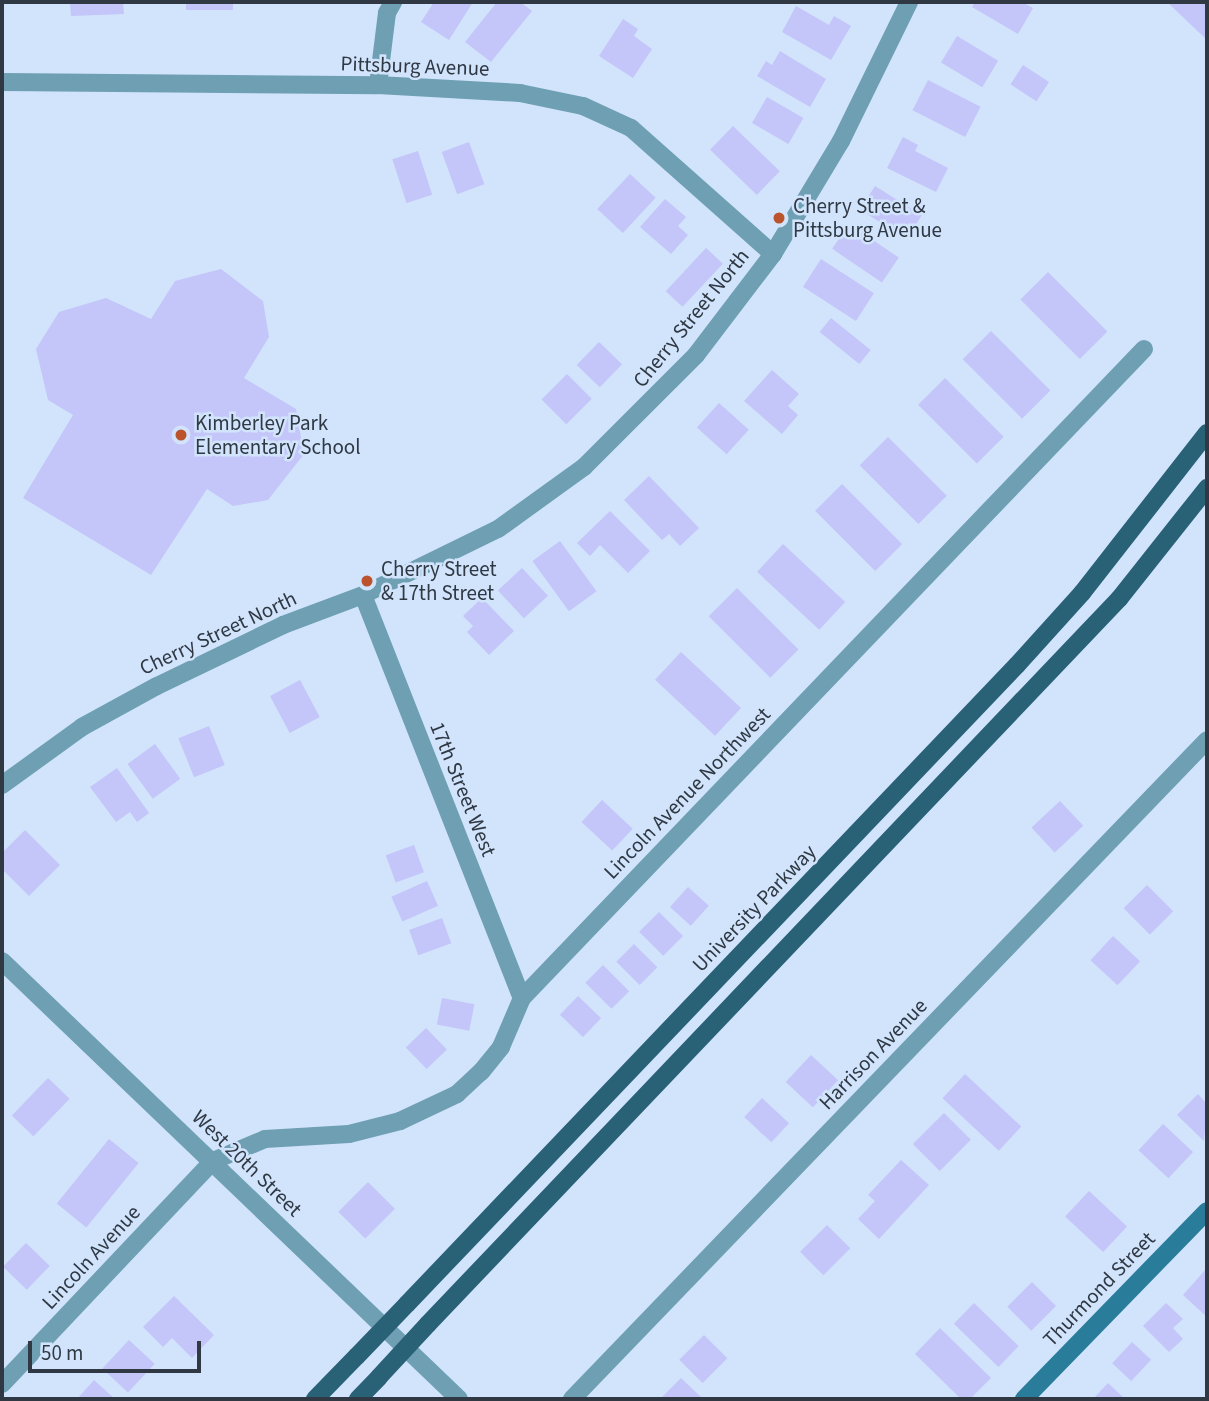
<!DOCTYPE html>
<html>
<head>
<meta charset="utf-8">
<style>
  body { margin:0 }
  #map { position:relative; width:1209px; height:1401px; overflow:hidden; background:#d1e4fc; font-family:"Source Sans 3",sans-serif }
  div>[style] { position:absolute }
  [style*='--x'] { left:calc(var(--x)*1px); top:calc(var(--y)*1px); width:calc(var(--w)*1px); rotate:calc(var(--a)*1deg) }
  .building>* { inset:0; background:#c4c5f9; transform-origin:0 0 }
  .street>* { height:18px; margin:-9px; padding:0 9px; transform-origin:9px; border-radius:9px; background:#6e9fb3 }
  .secondary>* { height:18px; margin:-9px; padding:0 9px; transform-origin:9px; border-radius:9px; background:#297d9b }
  .primary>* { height:18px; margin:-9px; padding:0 9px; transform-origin:9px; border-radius:9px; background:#296176 }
  .primary-bridge>* { height:18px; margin:-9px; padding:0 9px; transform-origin:9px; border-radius:9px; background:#296176 }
  .dots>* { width:19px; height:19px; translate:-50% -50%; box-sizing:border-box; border:4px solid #d1e4fc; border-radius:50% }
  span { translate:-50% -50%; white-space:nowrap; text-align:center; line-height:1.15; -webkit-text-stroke:5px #d1e4fc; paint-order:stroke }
  .street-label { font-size:21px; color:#2f3843 }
  .poi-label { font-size:21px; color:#2f3843 }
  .left { translate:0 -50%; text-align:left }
  .frame { position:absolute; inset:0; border:4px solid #2f3843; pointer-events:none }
  .scale { position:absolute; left:28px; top:1341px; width:173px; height:32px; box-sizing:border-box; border:4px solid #2f3843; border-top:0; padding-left:9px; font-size:21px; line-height:24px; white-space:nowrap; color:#2f3843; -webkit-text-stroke:5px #d1e4fc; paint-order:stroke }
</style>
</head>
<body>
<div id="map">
  <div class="building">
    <i style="clip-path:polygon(70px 2px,123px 2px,124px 14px,71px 16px)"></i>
    <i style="left:186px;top:2px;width:47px;height:8px"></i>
    <i style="clip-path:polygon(434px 2px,473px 2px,449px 40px,421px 22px)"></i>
    <i style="clip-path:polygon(497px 2px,520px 2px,532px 11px,491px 62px,465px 42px)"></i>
    <i style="clip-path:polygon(975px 2px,1022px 2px,1033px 8px,1018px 34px,972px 7px)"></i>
    <i style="clip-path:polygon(1167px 2px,1207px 2px,1207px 40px)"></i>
    <i style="clip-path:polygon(796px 6px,829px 25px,834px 16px,851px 26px,831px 60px,782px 32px)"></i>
    <i style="clip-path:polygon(623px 19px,638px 29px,634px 36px,652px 49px,633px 78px,599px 56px)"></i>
    <i style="left:957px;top:36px;width:48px;height:31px;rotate:31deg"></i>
    <i style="clip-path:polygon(780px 51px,826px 79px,810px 107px,757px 76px,766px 61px,772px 65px)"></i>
    <i style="left:1023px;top:65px;width:31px;height:23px;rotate:33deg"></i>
    <i style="left:928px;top:80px;width:59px;height:34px;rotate:27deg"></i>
    <i style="left:767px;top:97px;width:42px;height:30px;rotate:30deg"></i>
    <i style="left:733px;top:126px;width:65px;height:33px;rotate:44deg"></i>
    <i style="clip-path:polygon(903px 137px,918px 145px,915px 151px,948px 168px,936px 192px,887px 168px)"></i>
    <i style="left:469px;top:142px;width:45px;height:29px;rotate:70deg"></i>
    <i style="left:418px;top:151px;width:46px;height:27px;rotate:72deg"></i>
    <i style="left:630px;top:174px;width:35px;height:48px;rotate:43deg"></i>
    <i style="left:875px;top:186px;width:55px;height:28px;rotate:32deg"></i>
    <i style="clip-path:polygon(665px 199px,686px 217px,678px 226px,688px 235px,671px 254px,640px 227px)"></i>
    <i style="left:849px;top:224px;width:60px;height:30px;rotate:34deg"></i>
    <i style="left:706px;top:248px;width:23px;height:59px;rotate:43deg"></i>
    <i style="left:821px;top:259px;width:63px;height:33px;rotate:33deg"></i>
    <i style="clip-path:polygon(221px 269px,263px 301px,269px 337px,244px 378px,296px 409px,304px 454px,268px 500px,233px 506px,207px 489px,151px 575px,23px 498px,73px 415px,48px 400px,36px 349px,59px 312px,106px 298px,151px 319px,175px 281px)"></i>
    <i style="left:1048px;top:272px;width:84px;height:39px;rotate:45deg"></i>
    <i style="left:831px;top:318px;width:51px;height:18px;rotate:39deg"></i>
    <i style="left:991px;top:331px;width:84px;height:40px;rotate:45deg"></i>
    <i style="left:599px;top:342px;width:32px;height:32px;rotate:44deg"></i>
    <i style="clip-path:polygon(772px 370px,799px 394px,788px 406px,798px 415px,782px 434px,744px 401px)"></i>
    <i style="left:567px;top:374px;width:35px;height:36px;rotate:45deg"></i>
    <i style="left:945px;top:378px;width:83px;height:38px;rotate:45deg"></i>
    <i style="left:719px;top:403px;width:40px;height:33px;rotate:42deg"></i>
    <i style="left:888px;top:437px;width:83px;height:40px;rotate:45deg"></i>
    <i style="clip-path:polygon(649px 476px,699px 528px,680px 546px,669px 534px,662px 540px,624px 500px)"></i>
    <i style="left:842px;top:484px;width:85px;height:38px;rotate:45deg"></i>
    <i style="clip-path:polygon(610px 511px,650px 551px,628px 573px,600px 545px,590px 556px,577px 543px)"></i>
    <i style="left:560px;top:541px;width:62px;height:34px;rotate:54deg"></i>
    <i style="left:783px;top:544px;width:85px;height:38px;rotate:43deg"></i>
    <i style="left:522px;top:568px;width:38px;height:33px;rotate:47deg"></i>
    <i style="left:737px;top:588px;width:87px;height:40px;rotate:45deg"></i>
    <i style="clip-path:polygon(482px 598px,514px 631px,489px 655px,467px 632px,473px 626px,463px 616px)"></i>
    <i style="left:681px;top:652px;width:82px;height:38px;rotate:43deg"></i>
    <i style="left:300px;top:680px;width:42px;height:34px;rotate:62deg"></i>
    <i style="left:209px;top:726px;width:42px;height:33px;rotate:68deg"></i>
    <i style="left:155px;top:744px;width:43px;height:34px;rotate:54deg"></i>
    <i style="clip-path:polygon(117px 768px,149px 813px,137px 822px,130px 812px,116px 822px,90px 787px)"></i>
    <i style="left:602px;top:800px;width:42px;height:30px;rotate:43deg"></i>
    <i style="left:1060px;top:801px;width:34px;height:39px;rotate:47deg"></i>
    <i style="clip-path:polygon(25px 830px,60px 865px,29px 896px,2px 869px,2px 853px)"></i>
    <i style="left:414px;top:845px;width:29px;height:30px;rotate:70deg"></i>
    <i style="left:427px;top:881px;width:27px;height:39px;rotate:66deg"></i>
    <i style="left:1147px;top:885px;width:37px;height:33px;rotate:45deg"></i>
    <i style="left:688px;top:887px;width:28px;height:27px;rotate:42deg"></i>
    <i style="left:659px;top:912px;width:34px;height:28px;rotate:45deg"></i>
    <i style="left:442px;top:918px;width:27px;height:35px;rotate:70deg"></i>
    <i style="left:1113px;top:936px;width:37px;height:33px;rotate:43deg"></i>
    <i style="left:634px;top:944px;width:33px;height:25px;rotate:45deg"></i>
    <i style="left:603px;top:965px;width:37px;height:25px;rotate:45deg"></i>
    <i style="left:578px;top:996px;width:32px;height:26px;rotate:44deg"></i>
    <i style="left:442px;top:998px;width:33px;height:27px;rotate:11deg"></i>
    <i style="left:426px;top:1028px;width:30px;height:28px;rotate:46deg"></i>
    <i style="left:811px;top:1055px;width:37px;height:37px;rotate:43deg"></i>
    <i style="left:965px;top:1074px;width:77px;height:33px;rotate:43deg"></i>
    <i style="left:48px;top:1078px;width:30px;height:52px;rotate:44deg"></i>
    <i style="clip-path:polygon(1198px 1094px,1207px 1104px,1204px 1141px,1177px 1115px)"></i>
    <i style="left:762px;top:1098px;width:37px;height:26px;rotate:43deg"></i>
    <i style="left:944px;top:1113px;width:38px;height:44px;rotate:45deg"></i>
    <i style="left:1163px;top:1124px;width:41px;height:36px;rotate:43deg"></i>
    <i style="left:109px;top:1139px;width:38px;height:83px;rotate:39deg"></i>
    <i style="clip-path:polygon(901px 1160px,929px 1185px,879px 1239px,858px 1219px,875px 1201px,868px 1195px)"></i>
    <i style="left:368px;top:1182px;width:38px;height:42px;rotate:45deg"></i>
    <i style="left:1089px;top:1191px;width:52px;height:35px;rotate:43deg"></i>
    <i style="left:827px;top:1225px;width:33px;height:38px;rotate:45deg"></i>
    <i style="left:26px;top:1243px;width:33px;height:33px;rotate:44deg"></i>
    <i style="clip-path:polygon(1207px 1268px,1207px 1317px,1183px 1295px)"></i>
    <i style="left:1032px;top:1282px;width:34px;height:35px;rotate:45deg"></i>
    <i style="clip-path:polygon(174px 1296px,214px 1335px,192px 1358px,172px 1338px,163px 1347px,143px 1327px)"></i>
    <i style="left:974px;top:1303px;width:62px;height:29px;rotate:44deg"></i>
    <i style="clip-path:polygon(1166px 1303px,1183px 1319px,1173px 1328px,1183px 1339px,1169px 1352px,1143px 1326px)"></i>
    <i style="clip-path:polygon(940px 1328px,991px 1378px,970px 1399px,961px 1399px,915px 1354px)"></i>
    <i style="left:704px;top:1335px;width:33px;height:35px;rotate:45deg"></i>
    <i style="left:129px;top:1340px;width:35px;height:39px;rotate:43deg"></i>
    <i style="left:1132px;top:1342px;width:26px;height:29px;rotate:43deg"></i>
    <i style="clip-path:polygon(681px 1378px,703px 1399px,660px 1399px)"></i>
    <i style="clip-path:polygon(94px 1380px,115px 1399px,77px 1399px)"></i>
    <i style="clip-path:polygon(1108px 1383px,1125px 1399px,1093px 1399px)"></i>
  </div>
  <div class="street">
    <i style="--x:2;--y:82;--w:376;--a:0.5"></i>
    <i style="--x:378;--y:85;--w:142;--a:3.2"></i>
    <i style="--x:520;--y:93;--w:64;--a:11.7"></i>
    <i style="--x:583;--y:106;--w:53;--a:24.6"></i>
    <i style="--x:631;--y:128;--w:190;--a:41.6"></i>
    <i style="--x:378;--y:85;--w:73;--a:-82.9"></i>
    <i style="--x:387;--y:13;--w:13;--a:-61"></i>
    <i style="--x:363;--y:595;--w:433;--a:68.5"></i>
    <i style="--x:2;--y:785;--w:99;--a:-35.9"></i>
    <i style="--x:82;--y:727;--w:85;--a:-28.7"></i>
    <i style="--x:157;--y:686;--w:140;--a:-25.8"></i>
    <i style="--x:283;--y:625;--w:85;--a:-20.6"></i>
    <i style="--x:363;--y:595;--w:150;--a:-26.1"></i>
    <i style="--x:498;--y:529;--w:106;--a:-35.8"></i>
    <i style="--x:584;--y:467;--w:158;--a:-45"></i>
    <i style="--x:696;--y:355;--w:127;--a:-52.7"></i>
    <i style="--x:773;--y:254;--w:132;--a:-59"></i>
    <i style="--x:841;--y:141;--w:155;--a:-63.9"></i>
    <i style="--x:2;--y:961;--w:633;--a:43.78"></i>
    <i style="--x:2;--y:1384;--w:307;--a:-46.6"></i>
    <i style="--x:213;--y:1161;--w:56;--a:-22.9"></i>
    <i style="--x:265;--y:1139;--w:84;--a:-3.4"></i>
    <i style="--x:349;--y:1134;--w:53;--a:-14.3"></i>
    <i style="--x:400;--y:1121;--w:63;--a:-25.3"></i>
    <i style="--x:457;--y:1094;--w:33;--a:-43"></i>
    <i style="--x:481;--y:1072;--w:32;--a:-51"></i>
    <i style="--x:501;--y:1047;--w:53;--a:-66.8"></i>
    <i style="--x:522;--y:998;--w:899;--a:-46.22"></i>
    <i style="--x:572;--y:1399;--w:915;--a:-46.06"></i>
  </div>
  <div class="secondary">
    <i style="--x:1024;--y:1399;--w:262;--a:-45.8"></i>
  </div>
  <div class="primary">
    <i style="--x:407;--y:1304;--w:883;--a:-46.33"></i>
    <i style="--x:1017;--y:665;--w:97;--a:-47.9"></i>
    <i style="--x:1082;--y:593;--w:203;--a:-52"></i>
    <i style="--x:428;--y:1324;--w:1002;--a:-46.38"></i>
    <i style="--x:1119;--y:599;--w:142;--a:-51.6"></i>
    <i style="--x:315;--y:1399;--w:60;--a:-45.7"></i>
    <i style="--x:358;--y:1399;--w:30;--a:-46"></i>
  </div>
  <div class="primary-bridge">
    <i style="--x:357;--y:1356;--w:72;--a:-46.1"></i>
    <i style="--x:379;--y:1377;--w:72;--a:-47.2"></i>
  </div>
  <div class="dots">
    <i style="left:779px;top:218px;background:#bb542c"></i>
    <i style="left:181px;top:435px;background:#bb542c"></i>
    <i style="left:367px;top:581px;background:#bb542c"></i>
  </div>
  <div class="street-label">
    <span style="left:415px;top:66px;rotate:2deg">Pittsburg Avenue</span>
    <span style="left:691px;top:318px;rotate:-51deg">Cherry Street North</span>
    <span style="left:218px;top:633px;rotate:-25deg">Cherry Street North</span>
    <span style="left:463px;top:789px;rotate:68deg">17th Street West</span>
    <span style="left:687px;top:793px;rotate:-46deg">Lincoln Avenue Northwest</span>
    <span style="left:754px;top:908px;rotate:-46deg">University Parkway</span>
    <span style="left:873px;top:1054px;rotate:-46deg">Harrison Avenue</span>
    <span style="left:247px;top:1163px;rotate:44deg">West 20th Street</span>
    <span style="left:91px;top:1257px;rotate:-47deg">Lincoln Avenue</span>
    <span style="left:1099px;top:1289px;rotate:-46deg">Thurmond Street</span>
  </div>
  <div class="poi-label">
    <span class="left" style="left:793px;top:218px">Cherry Street &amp;<br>Pittsburg Avenue</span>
    <span class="left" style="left:195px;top:435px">Kimberley Park<br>Elementary School</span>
    <span class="left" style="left:381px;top:581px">Cherry Street<br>&amp; 17th Street</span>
  </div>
  <div class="frame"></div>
  <div class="scale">50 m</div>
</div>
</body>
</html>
